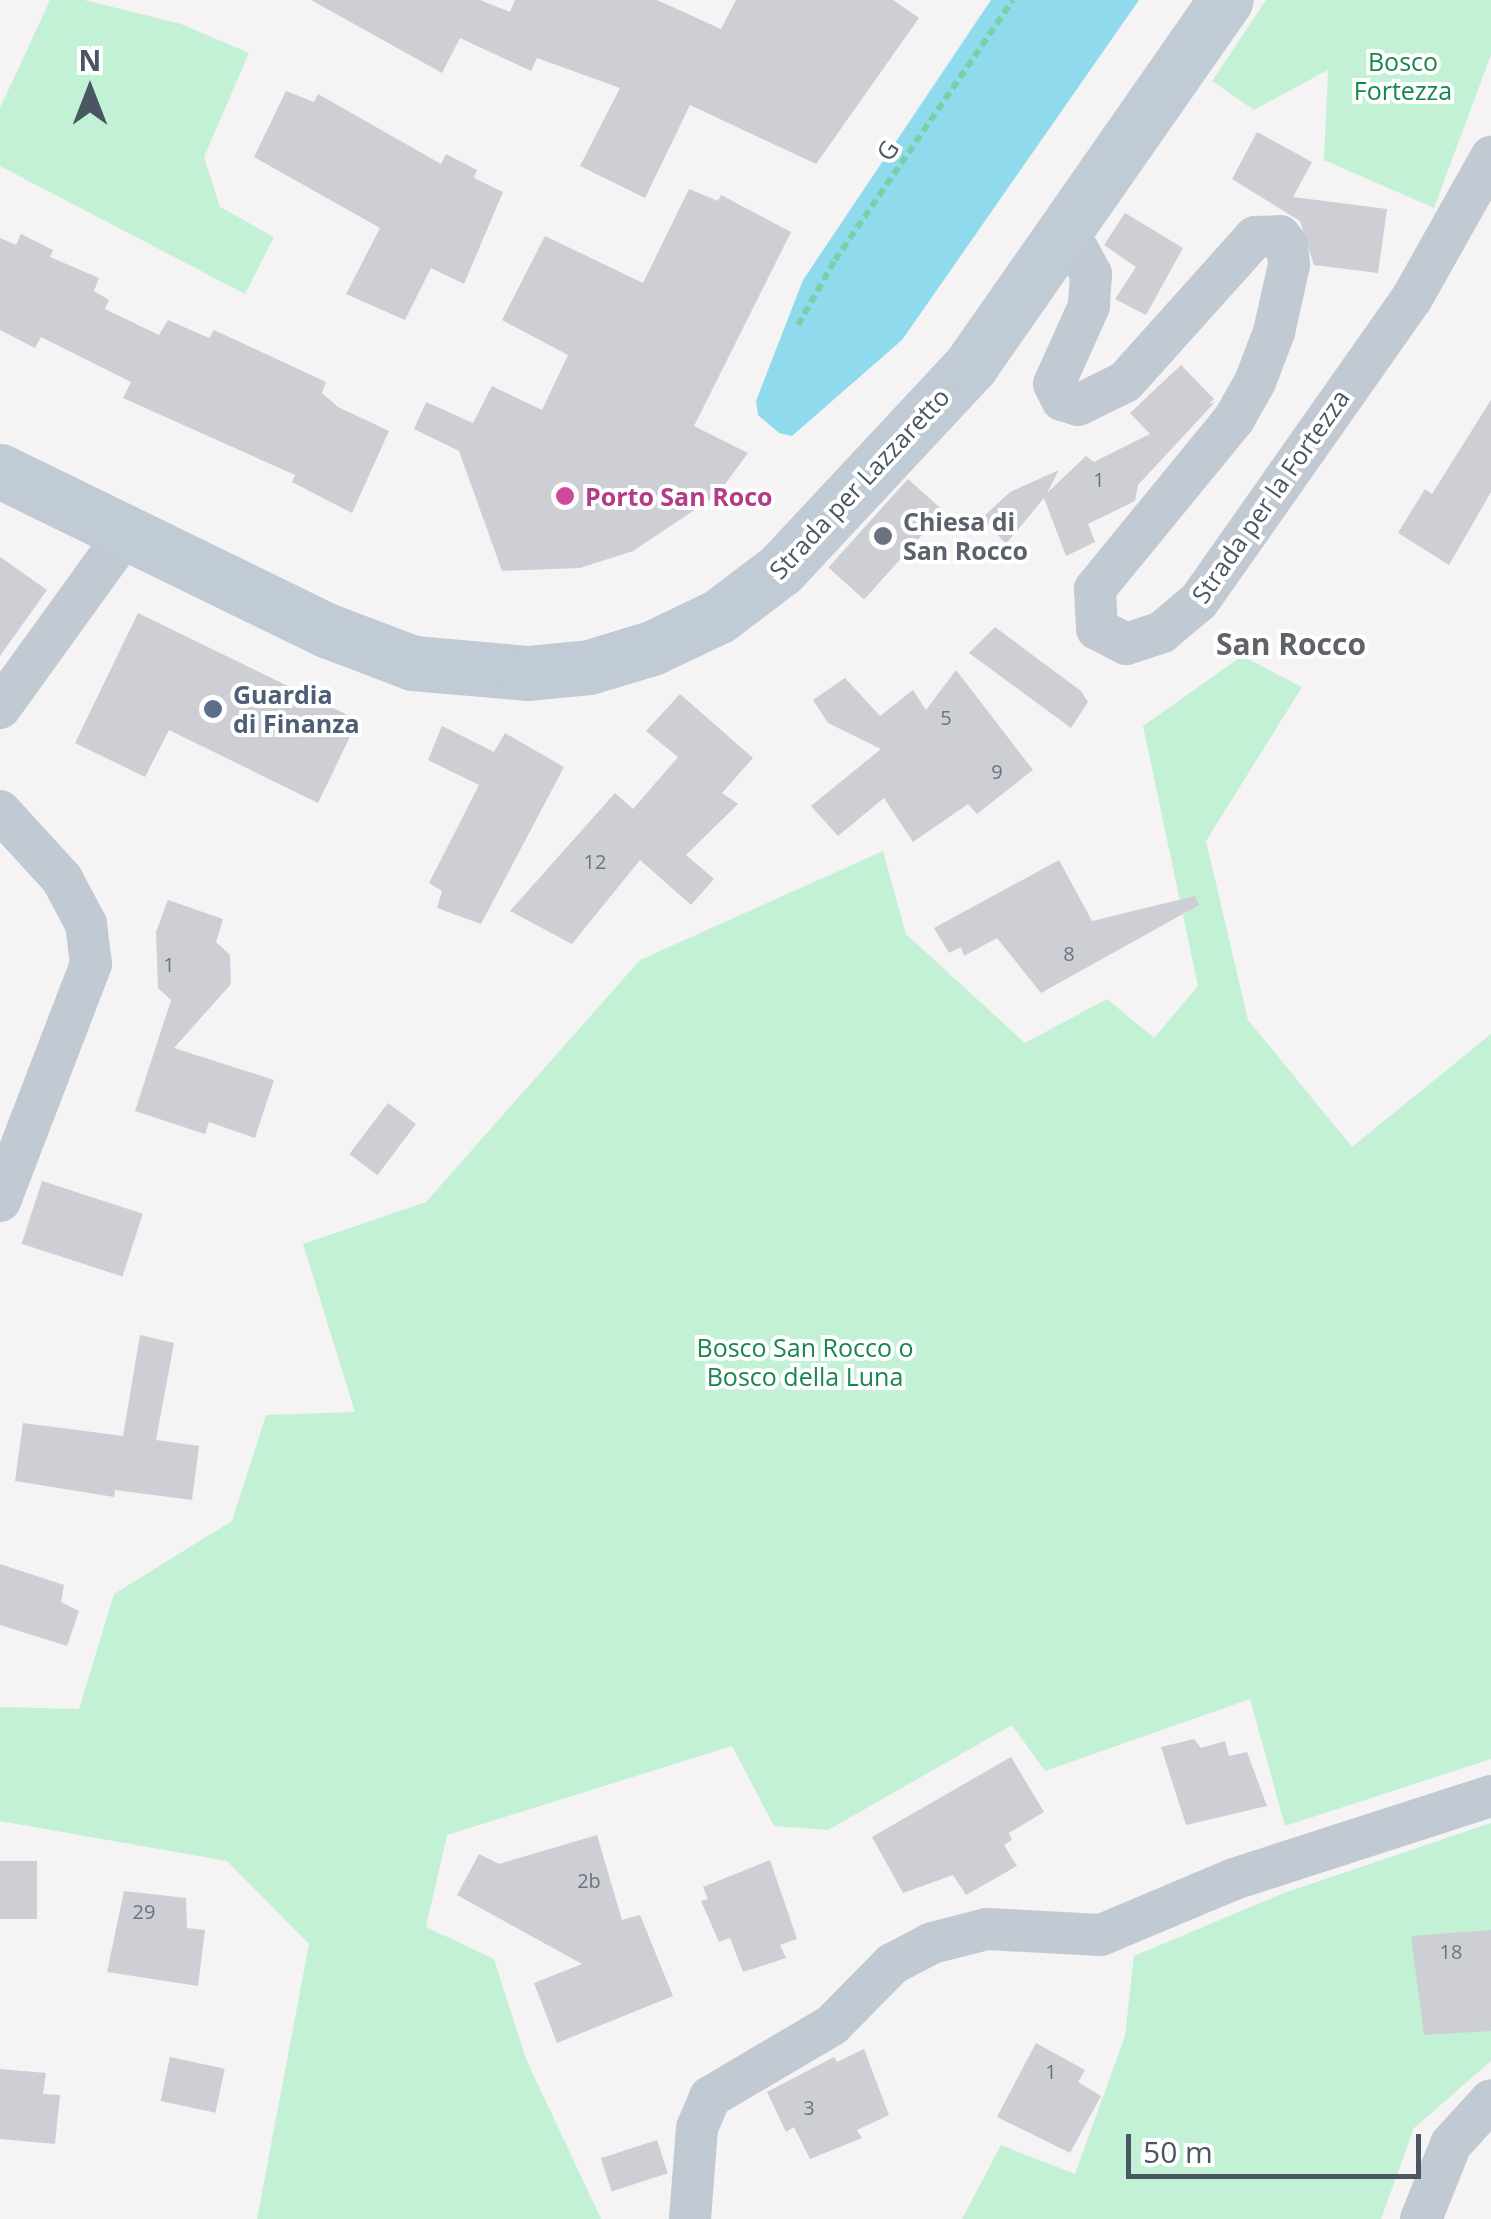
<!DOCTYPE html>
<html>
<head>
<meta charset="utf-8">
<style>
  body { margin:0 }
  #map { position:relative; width:1491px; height:2219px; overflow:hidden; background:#f5f3f3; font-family:"Open Sans",sans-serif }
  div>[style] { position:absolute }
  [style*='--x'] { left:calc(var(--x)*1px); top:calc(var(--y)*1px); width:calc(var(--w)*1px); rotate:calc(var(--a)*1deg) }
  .green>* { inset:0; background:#c3f1d5 }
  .water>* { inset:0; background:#90daee }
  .building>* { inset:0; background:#cdcfd5; transform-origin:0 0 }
  .path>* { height:6px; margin-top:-3px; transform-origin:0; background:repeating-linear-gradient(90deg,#7ad0a6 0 8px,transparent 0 13px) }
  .minor>* { height:42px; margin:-21px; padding:0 21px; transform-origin:21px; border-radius:21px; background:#c1cad2 }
  .secondary>* { height:55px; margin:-27.5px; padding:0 27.5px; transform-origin:27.5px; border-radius:27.5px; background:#c1cbd6 }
  .dots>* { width:28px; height:28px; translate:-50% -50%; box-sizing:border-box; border:5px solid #fff; border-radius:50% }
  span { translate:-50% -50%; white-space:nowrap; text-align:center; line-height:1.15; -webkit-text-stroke:8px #fff; paint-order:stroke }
  .number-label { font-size:20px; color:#6b747e }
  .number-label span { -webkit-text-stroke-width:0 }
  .park-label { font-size:25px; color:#17864f }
  .street-label { font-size:25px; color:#4a5661 }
  .hotel-label { font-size:25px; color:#b23c85; font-weight:700 }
  .left { translate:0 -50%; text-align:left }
  .worship-label { font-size:25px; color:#5b616d; font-weight:700 }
  .service-label { font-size:25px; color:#4e5e75; font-weight:700 }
  .quarter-label { font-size:30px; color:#5f6368; font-weight:700 }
  .north { position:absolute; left:40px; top:40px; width:100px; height:100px; -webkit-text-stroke:8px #fff; paint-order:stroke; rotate:0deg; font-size:28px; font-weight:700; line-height:40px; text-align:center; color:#4a5661 }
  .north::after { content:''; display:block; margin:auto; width:35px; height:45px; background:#4a5661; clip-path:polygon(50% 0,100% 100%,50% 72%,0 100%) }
  .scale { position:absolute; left:1126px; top:2134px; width:295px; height:45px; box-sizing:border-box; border:5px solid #4a5661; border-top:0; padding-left:12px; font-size:30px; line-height:35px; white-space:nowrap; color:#4a5661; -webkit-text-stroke:8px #fff; paint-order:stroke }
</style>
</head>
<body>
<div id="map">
  <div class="green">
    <i style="clip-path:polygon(50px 0,84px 0,181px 24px,249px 53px,204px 157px,220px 207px,274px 237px,245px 294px,0 166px,0 108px)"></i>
    <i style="clip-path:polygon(1266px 0,1491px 0,1491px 55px,1434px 208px,1324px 160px,1328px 70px,1254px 110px,1212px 81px)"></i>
    <i style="clip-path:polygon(1242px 656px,1302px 687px,1206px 841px,1248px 1020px,1352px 1147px,1491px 1034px,1491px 1759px,1285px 1826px,1250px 1699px,1045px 1771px,1012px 1725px,828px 1830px,774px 1826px,732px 1746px,447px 1835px,426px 1927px,494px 1959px,526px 2059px,601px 2219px,257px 2219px,309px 1944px,227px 1861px,0 1821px,0 1707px,79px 1709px,114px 1594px,232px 1521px,266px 1415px,355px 1412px,303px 1244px,426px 1202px,640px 960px,883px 851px,906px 934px,1025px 1043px,1107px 999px,1154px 1038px,1198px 986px,1143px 726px)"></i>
    <i style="clip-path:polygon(1491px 1823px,1491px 2061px,1414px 2128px,1381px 2219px,962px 2219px,1001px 2145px,1075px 2174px,1125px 2036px,1134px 1956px,1284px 1893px)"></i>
  </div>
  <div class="water">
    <i style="clip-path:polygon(991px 0,1139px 0,902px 340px,792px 436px,779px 433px,758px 415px,756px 401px,803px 280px)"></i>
  </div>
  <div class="building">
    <i style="clip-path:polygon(311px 0,480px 0,510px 12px,515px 0,657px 0,721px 29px,736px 0,893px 0,919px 18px,816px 164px,690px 105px,645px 198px,580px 166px,620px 88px,537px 58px,531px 71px,460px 38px,442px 73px)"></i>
    <i style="clip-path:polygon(286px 91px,314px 102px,318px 94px,441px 164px,446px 154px,477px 170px,474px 178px,503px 192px,464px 284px,431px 268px,405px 320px,346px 294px,380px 228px,254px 157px)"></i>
    <i style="clip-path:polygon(1257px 132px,1312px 162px,1293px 197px,1387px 209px,1378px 273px,1314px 265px,1300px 221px,1232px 179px)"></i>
    <i style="clip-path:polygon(689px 189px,718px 201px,721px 195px,791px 232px,694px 426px,748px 453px,717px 495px,633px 551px,580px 568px,502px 571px,459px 451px,414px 429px,426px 402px,473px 423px,492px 386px,542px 410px,568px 355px,502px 320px,545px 236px,643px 283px)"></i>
    <i style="clip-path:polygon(1125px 213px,1183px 248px,1146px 315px,1115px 299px,1136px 267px,1104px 245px)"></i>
    <i style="clip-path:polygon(21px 234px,53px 250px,50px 257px,99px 278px,94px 291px,109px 300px,105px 309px,159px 335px,168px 320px,209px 338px,214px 330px,326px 382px,322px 393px,338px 407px,389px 431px,352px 513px,292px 482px,295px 475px,123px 398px,131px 382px,41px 337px,35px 348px,0 330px,0 238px,16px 245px)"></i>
    <i style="clip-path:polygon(1181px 365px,1214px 399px,1209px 404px,1215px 402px,1138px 485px,1135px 501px,1088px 524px,1095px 542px,1066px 556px,1044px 498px,1006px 544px,982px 518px,1010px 492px,1059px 470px,1047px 493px,1086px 456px,1094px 462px,1150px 434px,1130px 413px)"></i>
    <i style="clip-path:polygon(1491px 400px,1491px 492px,1449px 565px,1398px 533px,1425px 489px,1432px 494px)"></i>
    <i style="left:908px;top:479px;width:48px;height:119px;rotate:42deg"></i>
    <i style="clip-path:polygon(0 557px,47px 590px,0 656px)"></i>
    <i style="clip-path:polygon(138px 613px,358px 720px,318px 803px,169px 730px,145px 777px,75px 743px)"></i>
    <i style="clip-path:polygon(995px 627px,1081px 691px,1088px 702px,1071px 728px,969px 653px)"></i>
    <i style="clip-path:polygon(956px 670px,1033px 770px,977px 814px,968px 804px,913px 842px,884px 798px,838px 836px,811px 806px,881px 749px,828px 723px,813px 700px,845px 678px,880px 716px,913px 690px,926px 710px)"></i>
    <i style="clip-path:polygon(680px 694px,753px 758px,722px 793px,738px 804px,686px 855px,714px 879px,691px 905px,640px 860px,572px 944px,510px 911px,615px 793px,633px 809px,678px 757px,646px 731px)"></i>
    <i style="clip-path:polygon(442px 726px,494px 752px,505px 733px,564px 767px,481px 924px,437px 908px,442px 891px,429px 883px,479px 785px,428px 760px)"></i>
    <i style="clip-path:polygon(1059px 860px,1092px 921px,1195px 896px,1199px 905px,1041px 993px,997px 938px,964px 956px,961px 947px,949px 953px,934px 928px)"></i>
    <i style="clip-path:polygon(168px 900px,223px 919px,216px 942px,230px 955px,231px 984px,174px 1048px,274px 1080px,255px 1138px,209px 1122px,205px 1134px,135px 1111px,171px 1000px,158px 988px,156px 932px)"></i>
    <i style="left:388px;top:1103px;width:35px;height:64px;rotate:37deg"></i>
    <i style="left:42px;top:1181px;width:106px;height:66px;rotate:18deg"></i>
    <i style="clip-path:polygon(140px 1335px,174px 1343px,156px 1440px,199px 1446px,192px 1500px,115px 1490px,114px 1497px,15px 1481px,23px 1423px,123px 1436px)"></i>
    <i style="clip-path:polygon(0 1564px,64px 1585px,61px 1602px,79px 1611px,67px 1646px,0 1625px)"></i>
    <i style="clip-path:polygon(1194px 1739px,1201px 1748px,1225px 1741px,1229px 1756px,1247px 1752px,1267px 1806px,1186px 1825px,1161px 1747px)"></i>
    <i style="clip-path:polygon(1011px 1757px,1044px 1812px,1009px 1833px,1012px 1840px,1004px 1845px,1017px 1866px,966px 1895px,953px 1875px,903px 1893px,872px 1837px)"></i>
    <i style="clip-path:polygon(597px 1835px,622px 1920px,640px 1915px,673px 1996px,557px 2043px,534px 1983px,582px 1964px,457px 1895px,479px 1854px,499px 1864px)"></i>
    <i style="clip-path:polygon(770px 1860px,797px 1939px,780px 1945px,786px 1958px,743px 1972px,730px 1938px,719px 1942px,701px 1901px,708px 1899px,703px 1887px)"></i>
    <i style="left:0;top:1861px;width:37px;height:58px"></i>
    <i style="clip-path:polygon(124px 1891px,186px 1898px,187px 1928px,205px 1930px,198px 1986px,107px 1972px)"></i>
    <i style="clip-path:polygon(1491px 1930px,1491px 2031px,1424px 2035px,1411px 1936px)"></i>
    <i style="clip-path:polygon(1036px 2043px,1085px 2070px,1078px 2082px,1101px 2096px,1070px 2153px,997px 2117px)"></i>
    <i style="clip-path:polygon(864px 2049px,889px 2115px,857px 2130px,862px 2138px,810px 2159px,794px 2127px,786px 2132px,767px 2092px,834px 2057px,837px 2062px)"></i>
    <i style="left:170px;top:2057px;width:56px;height:45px;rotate:12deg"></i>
    <i style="clip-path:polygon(0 2069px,46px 2073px,43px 2094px,60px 2095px,55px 2144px,0 2139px)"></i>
    <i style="left:657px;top:2140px;width:35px;height:59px;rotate:72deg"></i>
  </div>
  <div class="path">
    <i style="--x:798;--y:325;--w:75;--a:-60.4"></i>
    <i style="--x:835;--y:260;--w:315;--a:-55.6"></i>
  </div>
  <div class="minor">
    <i style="--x:1066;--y:228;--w:52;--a:61.5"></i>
    <i style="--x:1091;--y:274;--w:32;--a:94"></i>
    <i style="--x:1089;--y:306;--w:85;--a:114.2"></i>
    <i style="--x:1054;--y:384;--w:18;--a:63"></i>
    <i style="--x:1062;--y:400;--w:17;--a:17"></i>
    <i style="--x:1078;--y:405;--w:52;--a:-26.1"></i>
    <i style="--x:1125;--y:382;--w:195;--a:-48.1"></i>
    <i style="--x:1255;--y:237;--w:25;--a:-2"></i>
    <i style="--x:1280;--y:236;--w:11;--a:52"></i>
    <i style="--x:1287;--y:245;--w:20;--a:84"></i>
    <i style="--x:1289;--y:265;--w:69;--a:102.6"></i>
    <i style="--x:1274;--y:332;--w:53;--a:110.8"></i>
    <i style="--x:1255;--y:382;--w:43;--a:119.6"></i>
    <i style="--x:1234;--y:419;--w:220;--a:129.3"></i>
    <i style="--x:1095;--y:589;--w:40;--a:87.1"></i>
    <i style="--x:1097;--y:629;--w:33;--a:27"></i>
    <i style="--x:1126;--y:644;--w:38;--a:-18"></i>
    <i style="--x:1162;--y:632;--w:48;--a:-40"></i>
    <i style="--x:1199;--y:601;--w:370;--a:-54.9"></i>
    <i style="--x:1412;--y:298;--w:162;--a:-60.7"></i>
    <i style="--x:0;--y:708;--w:216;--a:-54.2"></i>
    <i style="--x:0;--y:811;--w:92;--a:47.6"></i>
    <i style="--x:62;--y:879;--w:51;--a:61.9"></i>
    <i style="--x:86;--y:924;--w:40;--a:82.9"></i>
    <i style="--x:91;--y:964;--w:254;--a:111"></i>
    <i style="--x:690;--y:2219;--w:91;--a:-85.6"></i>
    <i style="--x:697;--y:2128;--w:34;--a:-67"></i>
    <i style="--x:710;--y:2097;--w:142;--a:-30.5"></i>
    <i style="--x:832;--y:2025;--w:86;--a:-45.5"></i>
    <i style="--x:892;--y:1964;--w:45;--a:-27.7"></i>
    <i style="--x:932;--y:1943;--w:57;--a:-14.3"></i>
    <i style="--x:987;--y:1929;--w:114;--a:3"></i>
    <i style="--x:1101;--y:1935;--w:144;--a:-22.8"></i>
    <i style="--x:1234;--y:1879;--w:270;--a:-17.9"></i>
    <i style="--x:1421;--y:2219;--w:81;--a:-68.2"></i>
    <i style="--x:1451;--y:2144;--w:59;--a:-47.7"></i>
  </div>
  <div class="secondary">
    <i style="--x:0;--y:471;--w:363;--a:26"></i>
    <i style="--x:326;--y:630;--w:93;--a:20.8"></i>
    <i style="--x:413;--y:663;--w:115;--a:5"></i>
    <i style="--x:528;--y:673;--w:61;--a:-5.6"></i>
    <i style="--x:589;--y:667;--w:66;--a:-16.8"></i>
    <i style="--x:652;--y:648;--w:74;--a:-25.5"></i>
    <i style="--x:719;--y:616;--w:78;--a:-37.2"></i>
    <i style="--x:781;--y:569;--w:279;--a:-47"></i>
    <i style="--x:971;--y:365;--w:445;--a:-55.1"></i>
  </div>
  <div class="dots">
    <i style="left:565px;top:496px;background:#d1479c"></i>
    <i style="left:883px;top:536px;background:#6b7280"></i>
    <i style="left:213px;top:709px;background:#5c6f8a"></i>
  </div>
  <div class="number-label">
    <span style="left:1099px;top:479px">1</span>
    <span style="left:946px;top:717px">5</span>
    <span style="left:997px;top:771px">9</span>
    <span style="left:595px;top:861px">12</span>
    <span style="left:1069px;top:953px">8</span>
    <span style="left:169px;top:964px">1</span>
    <span style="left:589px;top:1880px">2b</span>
    <span style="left:144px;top:1911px">29</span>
    <span style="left:1451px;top:1951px">18</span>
    <span style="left:1051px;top:2071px">1</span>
    <span style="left:809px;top:2107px">3</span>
  </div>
  <div class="park-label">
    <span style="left:1403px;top:76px">Bosco<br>Fortezza</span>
    <span style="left:805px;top:1362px">Bosco San Rocco o<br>Bosco della Luna</span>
  </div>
  <div class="street-label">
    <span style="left:887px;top:150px;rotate:-56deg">G</span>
    <span style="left:859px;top:483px;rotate:-47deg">Strada per Lazzaretto</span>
    <span style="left:1270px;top:496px;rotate:-55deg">Strada per la Fortezza</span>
  </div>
  <div class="hotel-label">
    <span class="left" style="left:585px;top:496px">Porto San Roco</span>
  </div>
  <div class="worship-label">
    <span class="left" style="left:903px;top:536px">Chiesa di<br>San Rocco</span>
  </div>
  <div class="service-label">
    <span class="left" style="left:233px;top:709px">Guardia<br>di Finanza</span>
  </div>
  <div class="quarter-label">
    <span style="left:1291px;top:644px">San Rocco</span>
  </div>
  <div class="north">N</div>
  <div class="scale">50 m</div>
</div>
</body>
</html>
